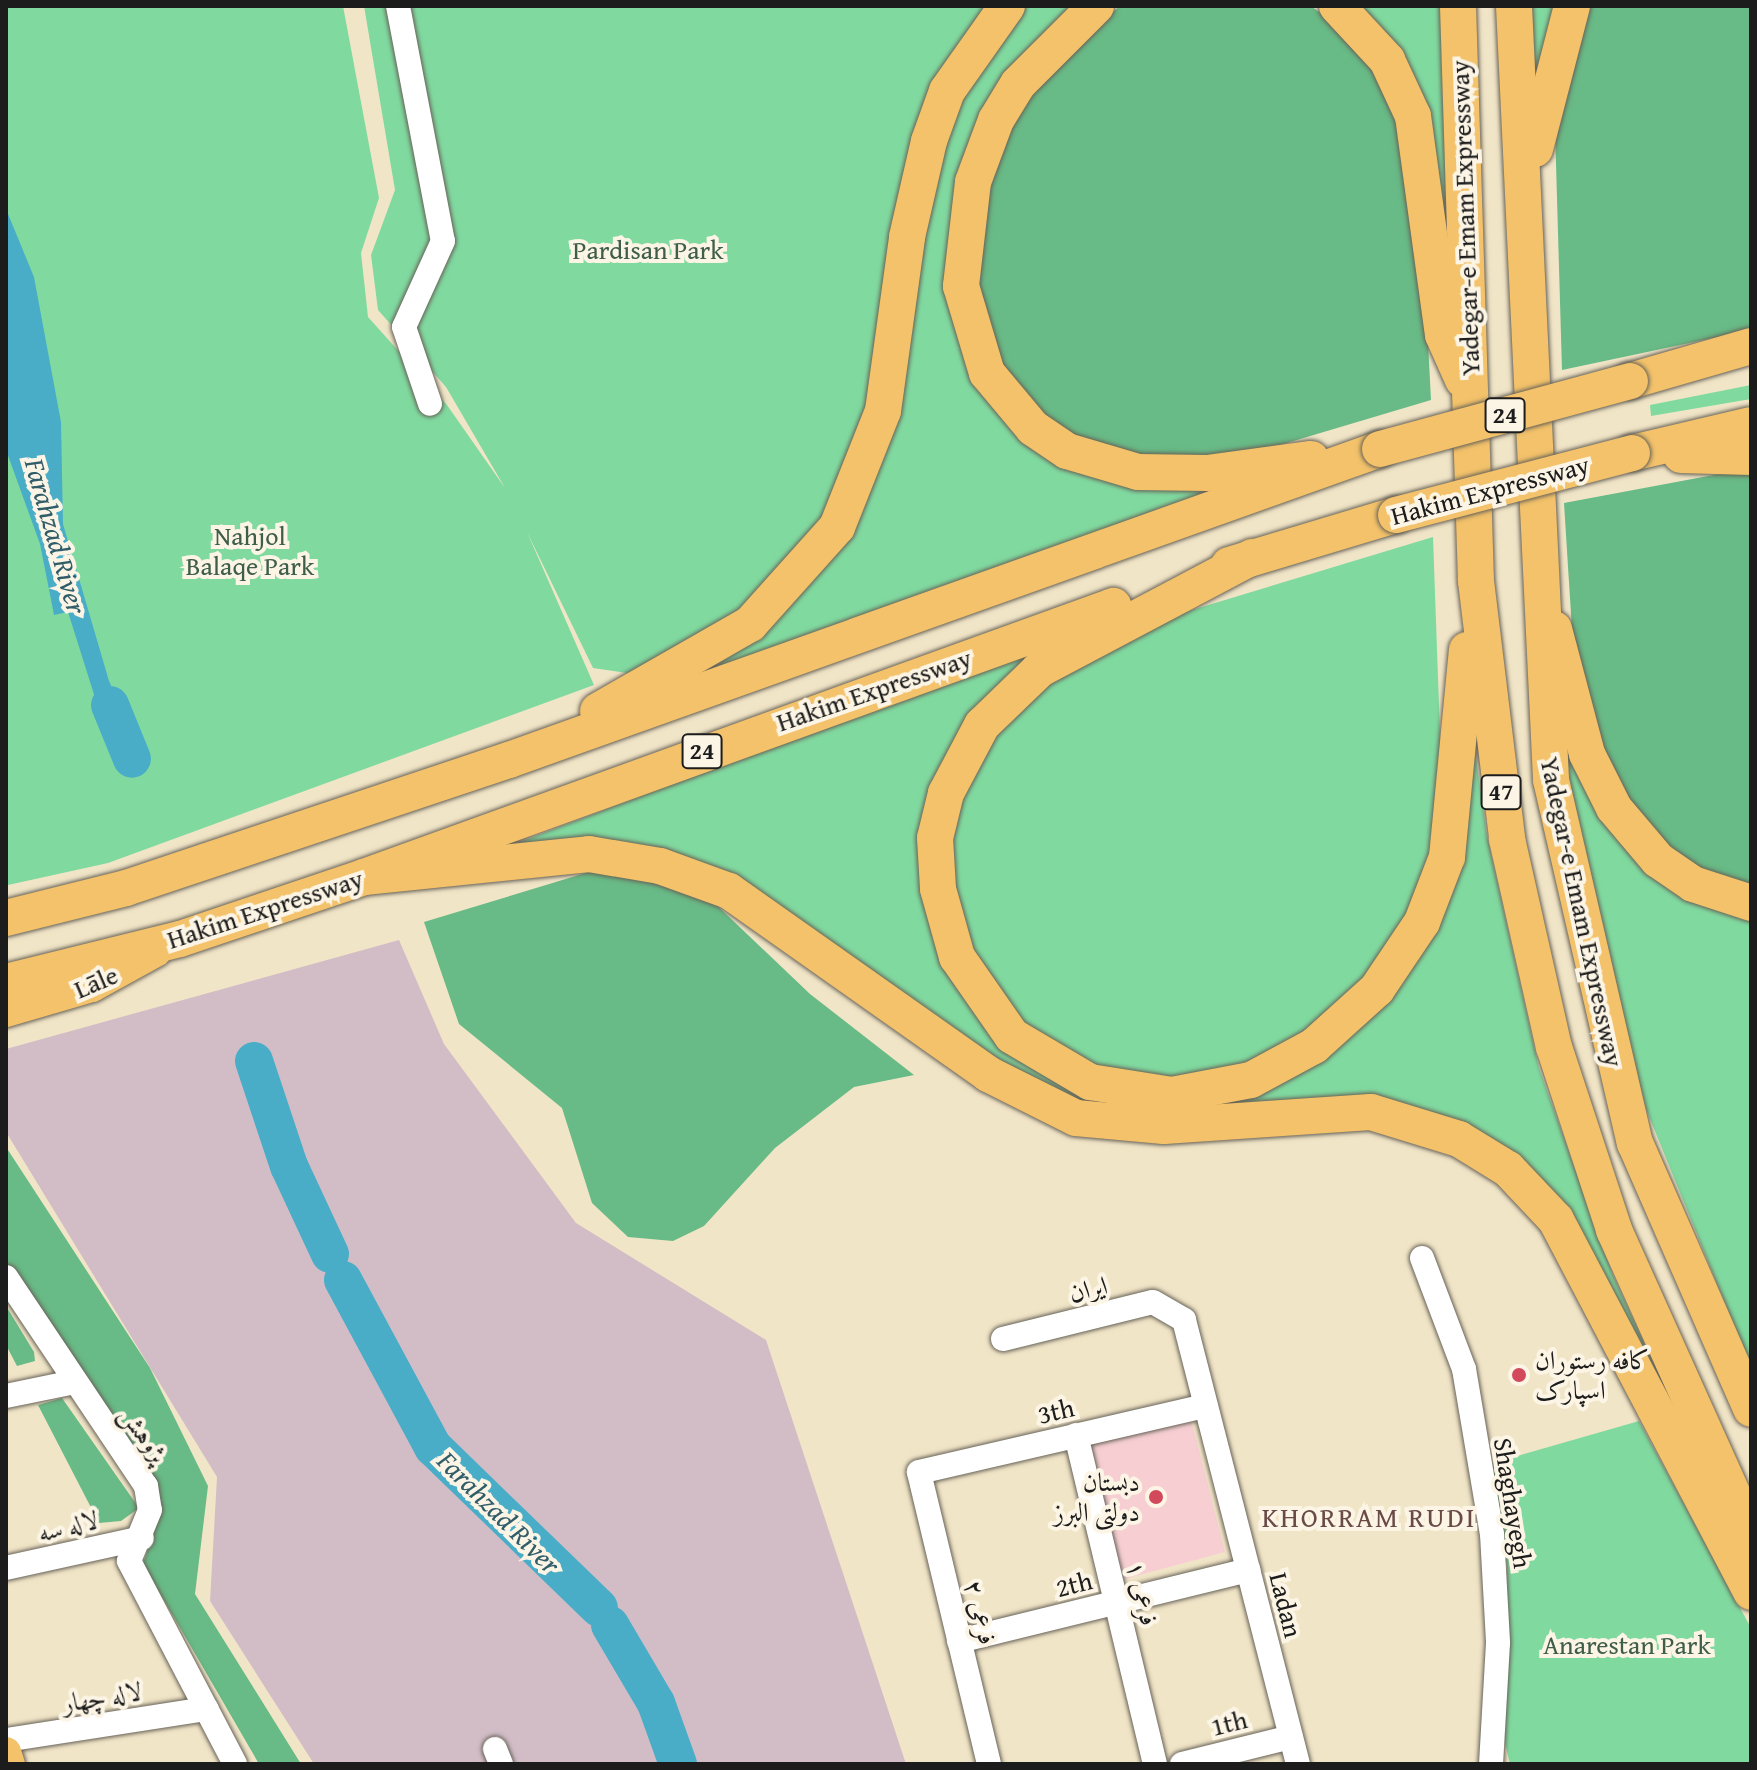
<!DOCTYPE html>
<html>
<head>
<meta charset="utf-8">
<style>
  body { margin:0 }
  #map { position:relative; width:1757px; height:1770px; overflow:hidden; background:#f1e5c7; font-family:"Gentium Book Plus",Amiri,serif }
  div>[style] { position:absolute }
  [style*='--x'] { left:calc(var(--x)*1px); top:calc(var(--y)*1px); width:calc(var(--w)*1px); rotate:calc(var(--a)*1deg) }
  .built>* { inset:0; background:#f7cfd3 }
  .industrial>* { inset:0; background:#d2bdc7 }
  .green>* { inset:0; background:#80daa0 }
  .forest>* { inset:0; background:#68ba86 }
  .water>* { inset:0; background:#49adc8 }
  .river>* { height:38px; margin:-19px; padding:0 19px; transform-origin:19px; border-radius:19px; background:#49adc8 }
  .roads { filter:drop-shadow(0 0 2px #676258) drop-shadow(0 0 2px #676258) }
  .minor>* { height:24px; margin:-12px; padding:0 12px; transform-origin:12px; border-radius:12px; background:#fff }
  .major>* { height:30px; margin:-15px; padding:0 15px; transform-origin:15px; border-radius:15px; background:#f3c26a }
  .highway>* { height:36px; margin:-18px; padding:0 18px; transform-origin:18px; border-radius:18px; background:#f3c26a }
  .bridges { filter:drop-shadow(0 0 2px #676258) drop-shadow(0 0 2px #676258) }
  .highway-bridge>* { height:36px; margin:-18px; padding:0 18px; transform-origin:18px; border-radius:18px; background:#f3c26a }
  .dots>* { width:22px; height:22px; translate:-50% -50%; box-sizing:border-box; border:4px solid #fcf5e5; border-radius:50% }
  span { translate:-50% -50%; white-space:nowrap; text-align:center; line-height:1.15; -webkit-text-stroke:8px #fcf5e5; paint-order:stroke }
  .shield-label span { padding:2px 6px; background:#fcf5e5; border:2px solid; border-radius:6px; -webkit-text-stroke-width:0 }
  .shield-label { font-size:24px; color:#1c1c1c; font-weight:700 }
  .street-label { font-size:26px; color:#1c1c1c }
  .park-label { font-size:26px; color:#3f5e4a }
  .poi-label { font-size:26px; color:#1c1c1c }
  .left { translate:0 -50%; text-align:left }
  .right { translate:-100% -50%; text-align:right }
  .water-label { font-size:28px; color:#305d69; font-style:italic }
  .neighbourhood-label { font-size:28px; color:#694a47; letter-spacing:2px }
  .frame { position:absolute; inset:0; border:8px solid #1c1c1c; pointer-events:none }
</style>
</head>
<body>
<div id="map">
  <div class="built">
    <i style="clip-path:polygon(1183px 1420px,1192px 1423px,1225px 1552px,1121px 1580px,1088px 1442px)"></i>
  </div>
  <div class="industrial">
    <i style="clip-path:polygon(399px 940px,444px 1044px,576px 1223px,766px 1340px,906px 1764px,314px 1764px,210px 1601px,217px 1477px,6px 1132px,6px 1049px)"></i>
  </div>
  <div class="green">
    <i style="clip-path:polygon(6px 6px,343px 6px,379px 198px,361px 253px,368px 317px,447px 405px,505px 488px,446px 387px,378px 310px,371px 255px,395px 190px,364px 6px,992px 6px,968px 36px,865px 431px,811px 539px,770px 588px,675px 653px,627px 673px,593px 668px,527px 532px,594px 685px,108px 863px,8px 885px)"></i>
    <i style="clip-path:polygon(1021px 6px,1080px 6px,1279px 469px,675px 689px,772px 621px,833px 556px,954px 107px)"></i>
    <i style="clip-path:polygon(1353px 6px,1442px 6px,1453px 338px)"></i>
    <i style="clip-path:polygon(1530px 6px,1559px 6px,1533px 108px)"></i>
    <i style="clip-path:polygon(1751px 385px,1751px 399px,1651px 416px,1650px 405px)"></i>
    <i style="clip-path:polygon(1433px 537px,1443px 818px,1412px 920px,1342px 1009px,1263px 1061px,1145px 1082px,1085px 1069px,1022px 1033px,983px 985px,948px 861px,963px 781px,1021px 698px,1182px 613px)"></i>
    <i style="clip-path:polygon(1068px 634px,950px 754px,952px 978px,1162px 1107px,1394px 989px,1470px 716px,1487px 836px,1539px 1068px,1612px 1273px,1688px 1440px,1591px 1267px,1459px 1125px,1158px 1115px,1047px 1095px,751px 892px,499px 850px)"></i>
    <i style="clip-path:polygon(1557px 683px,1751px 916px,1751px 1367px,1646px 1109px,1576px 835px)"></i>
    <i style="clip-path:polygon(1639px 1421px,1751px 1628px,1751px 1764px,1510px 1764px,1504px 1739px,1507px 1566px,1489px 1464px)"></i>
  </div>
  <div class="forest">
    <i style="clip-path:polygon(1120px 6px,1311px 6px,1349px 34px,1397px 105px,1422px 228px,1431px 400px,1236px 458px,1170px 463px,1058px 430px,1018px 394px,980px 323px,976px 231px,1002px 141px,1056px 59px)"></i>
    <i style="clip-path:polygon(1585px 6px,1751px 6px,1751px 330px,1562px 370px,1555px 129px)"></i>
    <i style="clip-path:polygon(1751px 468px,1751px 891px,1675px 858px,1614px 786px,1573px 646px,1564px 503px)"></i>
    <i style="clip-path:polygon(602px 868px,705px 894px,810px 994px,914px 1075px,854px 1087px,775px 1148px,704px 1226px,673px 1241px,628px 1237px,592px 1203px,562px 1108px,459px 1024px,424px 922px)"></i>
    <i style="clip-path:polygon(6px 1147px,150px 1368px,208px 1486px,195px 1594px,301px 1764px,259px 1764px,143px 1564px,160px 1512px,6px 1271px)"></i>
    <i style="clip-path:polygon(6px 1306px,34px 1352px,35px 1361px,17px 1366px,6px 1345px)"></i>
    <i style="clip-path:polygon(62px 1398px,139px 1508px,121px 1521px,99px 1523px,38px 1405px)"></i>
  </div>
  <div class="water">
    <i style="clip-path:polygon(6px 209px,34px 277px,61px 422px,63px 524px,109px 681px,140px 749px,115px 761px,68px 612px,54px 615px,40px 544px,6px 450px)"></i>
  </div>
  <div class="river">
    <i style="--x:110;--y:705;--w:58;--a:67.8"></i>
    <i style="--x:254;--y:1061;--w:111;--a:71.6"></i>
    <i style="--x:289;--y:1166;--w:97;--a:65"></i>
    <i style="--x:343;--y:1280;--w:190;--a:61.7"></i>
    <i style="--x:433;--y:1447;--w:231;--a:44.1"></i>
    <i style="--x:610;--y:1625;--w:91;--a:59.5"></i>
    <i style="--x:656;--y:1703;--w:65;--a:70.2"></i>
  </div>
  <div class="roads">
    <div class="minor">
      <i style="--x:398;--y:6;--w:239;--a:79.2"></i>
      <i style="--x:443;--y:241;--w:94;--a:114.4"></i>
      <i style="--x:404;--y:327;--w:81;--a:71.3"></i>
      <i style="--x:1422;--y:1258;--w:119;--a:69.3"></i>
      <i style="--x:1464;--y:1369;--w:167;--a:80.4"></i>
      <i style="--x:1492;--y:1534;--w:109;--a:86.8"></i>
      <i style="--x:1498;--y:1643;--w:121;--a:93.3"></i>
      <i style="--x:6;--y:1277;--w:252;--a:56.2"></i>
      <i style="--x:146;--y:1486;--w:24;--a:81"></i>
      <i style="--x:150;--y:1510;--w:55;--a:112.4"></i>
      <i style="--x:129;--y:1561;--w:229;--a:62.4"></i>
      <i style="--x:1003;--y:1339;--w:154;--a:-13.9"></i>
      <i style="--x:1153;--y:1302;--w:36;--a:30"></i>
      <i style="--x:1184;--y:1320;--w:458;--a:75.6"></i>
      <i style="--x:6;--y:1396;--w:69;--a:-11.6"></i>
      <i style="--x:1076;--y:1435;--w:338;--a:76.5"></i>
      <i style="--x:6;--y:1568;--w:139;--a:-12.4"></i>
      <i style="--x:959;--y:1641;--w:298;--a:-13.8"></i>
      <i style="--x:6;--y:1740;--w:203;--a:-8.8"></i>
      <i style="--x:495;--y:1749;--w:16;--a:68"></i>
      <i style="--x:989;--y:1764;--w:300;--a:-103.5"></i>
      <i style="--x:919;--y:1472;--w:294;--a:-13"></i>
      <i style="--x:1182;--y:1764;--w:112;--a:-13.9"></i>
    </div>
    <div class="major">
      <i style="--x:6;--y:1012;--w:90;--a:-16.2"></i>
      <i style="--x:92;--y:987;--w:73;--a:-28.7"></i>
      <i style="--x:6;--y:1752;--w:13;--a:72"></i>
    </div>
    <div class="highway">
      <i style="--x:1096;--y:6;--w:110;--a:135"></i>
      <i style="--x:1018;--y:84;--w:42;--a:121.4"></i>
      <i style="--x:996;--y:120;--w:66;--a:110.4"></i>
      <i style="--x:973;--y:182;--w:105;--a:96.6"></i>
      <i style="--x:961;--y:286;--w:91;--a:73.4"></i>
      <i style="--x:987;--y:373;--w:72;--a:50.1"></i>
      <i style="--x:1033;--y:428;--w:41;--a:34.1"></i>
      <i style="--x:1067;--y:451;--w:74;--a:16.5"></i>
      <i style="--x:1138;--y:472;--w:69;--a:0.8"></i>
      <i style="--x:1207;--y:473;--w:105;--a:-7.7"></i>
      <i style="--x:1337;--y:6;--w:74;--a:47.2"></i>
      <i style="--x:1387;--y:60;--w:62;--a:65.1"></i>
      <i style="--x:1413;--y:116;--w:221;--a:82.2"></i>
      <i style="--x:1443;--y:335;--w:49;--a:66"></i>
      <i style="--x:1458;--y:6;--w:575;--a:88.21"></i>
      <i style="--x:1476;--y:581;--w:260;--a:83.1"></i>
      <i style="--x:1507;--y:839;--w:213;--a:77.3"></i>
      <i style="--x:1554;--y:1047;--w:193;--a:71.8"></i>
      <i style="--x:1614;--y:1230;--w:334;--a:65.8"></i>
      <i style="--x:1514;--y:6;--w:775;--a:87.26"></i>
      <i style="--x:1551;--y:780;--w:373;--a:77"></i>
      <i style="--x:1635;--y:1143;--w:290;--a:66.4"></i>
      <i style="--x:1535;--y:149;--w:148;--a:-75.5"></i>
      <i style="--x:1630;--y:381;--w:126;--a:-16.1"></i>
      <i style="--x:1632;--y:453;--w:122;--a:-13.2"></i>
      <i style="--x:1681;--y:455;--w:70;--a:1.6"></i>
      <i style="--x:1252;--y:557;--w:241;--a:152.1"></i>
      <i style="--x:1039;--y:670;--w:79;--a:136"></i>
      <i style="--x:982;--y:725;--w:77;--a:117.9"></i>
      <i style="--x:946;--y:793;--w:46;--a:103.7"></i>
      <i style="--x:935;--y:838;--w:51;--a:86.6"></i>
      <i style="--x:938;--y:889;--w:71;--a:74.4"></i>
      <i style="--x:957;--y:957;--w:96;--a:55.2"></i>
      <i style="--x:1012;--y:1036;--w:91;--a:30.5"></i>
      <i style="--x:1090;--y:1082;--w:83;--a:9"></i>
      <i style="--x:1172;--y:1095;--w:80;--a:-10.8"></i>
      <i style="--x:1251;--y:1080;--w:72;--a:-28.4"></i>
      <i style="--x:1314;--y:1046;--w:85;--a:-42.1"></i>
      <i style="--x:1377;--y:989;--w:81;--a:-56.1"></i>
      <i style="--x:1422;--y:922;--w:70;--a:-69"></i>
      <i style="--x:1447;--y:857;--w:208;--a:-84.5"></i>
      <i style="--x:1229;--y:565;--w:174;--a:-16.7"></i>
      <i style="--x:1554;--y:629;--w:129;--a:75.2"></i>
      <i style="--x:1587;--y:754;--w:60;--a:63.4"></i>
      <i style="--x:1614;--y:808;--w:68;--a:49.8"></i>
      <i style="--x:1658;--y:860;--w:42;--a:34.4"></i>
      <i style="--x:1693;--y:884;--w:61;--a:18.1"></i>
      <i style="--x:598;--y:711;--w:175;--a:-29.8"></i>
      <i style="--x:750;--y:624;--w:130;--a:-48.1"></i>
      <i style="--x:837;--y:527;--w:125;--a:-68.4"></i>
      <i style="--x:883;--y:411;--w:176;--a:-82.1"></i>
      <i style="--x:907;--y:237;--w:98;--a:-77.1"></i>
      <i style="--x:929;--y:141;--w:53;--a:-70.2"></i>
      <i style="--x:947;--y:91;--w:104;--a:-54.8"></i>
      <i style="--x:364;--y:877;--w:226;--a:-5.8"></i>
      <i style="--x:589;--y:854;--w:72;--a:9.6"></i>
      <i style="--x:660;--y:866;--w:73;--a:19.9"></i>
      <i style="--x:729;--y:891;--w:317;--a:35.2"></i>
      <i style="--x:988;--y:1074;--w:98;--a:26.6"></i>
      <i style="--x:1076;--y:1118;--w:88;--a:5.2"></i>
      <i style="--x:1164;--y:1126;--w:207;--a:-3.9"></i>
      <i style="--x:1371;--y:1112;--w:92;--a:17.1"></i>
      <i style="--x:1459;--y:1139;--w:57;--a:31.5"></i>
      <i style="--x:1508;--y:1169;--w:70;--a:46.7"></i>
      <i style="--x:1556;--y:1220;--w:420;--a:62.3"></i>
      <i style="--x:6;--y:918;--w:124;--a:-14"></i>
      <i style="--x:126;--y:888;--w:404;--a:-18.5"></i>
      <i style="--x:509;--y:760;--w:925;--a:-19.65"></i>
      <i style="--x:6;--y:982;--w:179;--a:-13.9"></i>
      <i style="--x:180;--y:939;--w:194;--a:-18.6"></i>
      <i style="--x:364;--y:877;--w:797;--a:-19.89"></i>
    </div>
  </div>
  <div class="bridges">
    <div class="highway-bridge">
      <i style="--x:1380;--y:449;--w:259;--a:-15.2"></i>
      <i style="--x:1396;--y:515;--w:244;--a:-14.7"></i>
    </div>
  </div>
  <div class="dots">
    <i style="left:1519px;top:1375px;background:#d1495b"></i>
    <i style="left:1156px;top:1497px;background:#d1495b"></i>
  </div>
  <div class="shield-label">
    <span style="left:1505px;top:415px">24</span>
    <span style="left:702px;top:751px">24</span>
    <span style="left:1501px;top:792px">47</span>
  </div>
  <div class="street-label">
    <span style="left:1465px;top:218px;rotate:-92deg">Yadegar-e Emam Expressway</span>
    <span style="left:1490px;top:490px;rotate:-15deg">Hakim Expressway</span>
    <span style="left:874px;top:690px;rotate:-19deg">Hakim Expressway</span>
    <span style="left:265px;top:909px;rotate:-18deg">Hakim Expressway</span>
    <span style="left:1582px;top:912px;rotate:78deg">Yadegar-e Emam Expressway</span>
    <span style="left:96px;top:982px;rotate:-23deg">Lāle</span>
    <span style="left:1088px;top:1289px;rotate:-14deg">ایران</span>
    <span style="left:1056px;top:1411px;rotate:-13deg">3th</span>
    <span style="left:144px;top:1434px;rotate:55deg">پژوهش</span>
    <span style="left:1513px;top:1503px;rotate:81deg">Shaghayegh</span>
    <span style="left:68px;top:1526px;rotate:-13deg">لاله سه</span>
    <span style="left:1074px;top:1584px;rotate:-14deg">2th</span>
    <span style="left:1143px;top:1593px;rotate:77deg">فرعی ۱</span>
    <span style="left:1286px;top:1605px;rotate:76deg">Ladan</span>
    <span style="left:981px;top:1612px;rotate:76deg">فرعی ۲</span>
    <span style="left:102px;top:1697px;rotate:-9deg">لاله چهار</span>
    <span style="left:1229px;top:1723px;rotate:-14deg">1th</span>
  </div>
  <div class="park-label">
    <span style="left:648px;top:250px">Pardisan Park</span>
    <span style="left:250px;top:551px">Nahjol<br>Balaqe Park</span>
    <span style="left:1627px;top:1645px">Anarestan Park</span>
  </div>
  <div class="poi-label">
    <span class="left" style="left:1535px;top:1375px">کافه رستوران<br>اسپارک</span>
    <span class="right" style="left:1140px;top:1497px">دبستان<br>دولتی البرز</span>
  </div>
  <div class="water-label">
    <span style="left:56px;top:536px;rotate:74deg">Farahzad River</span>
    <span style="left:499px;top:1512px;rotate:45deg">Farahzad River</span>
  </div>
  <div class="neighbourhood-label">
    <span style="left:1369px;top:1517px">KHORRAM RUDI</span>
  </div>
  <div class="frame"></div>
</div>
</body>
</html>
